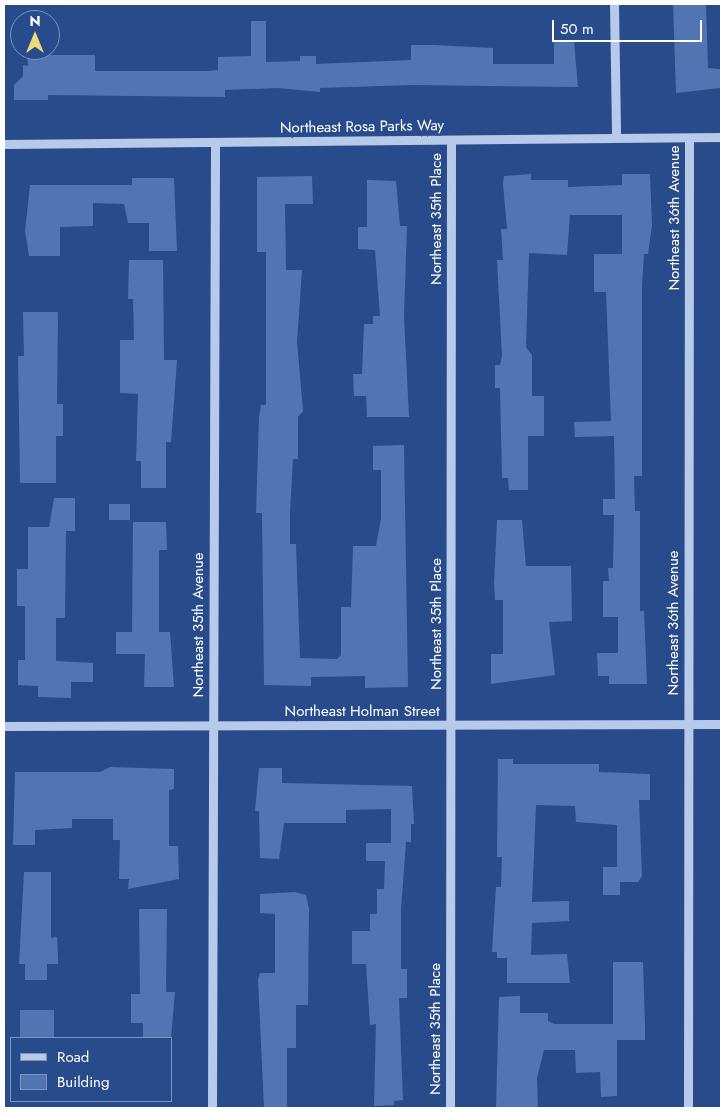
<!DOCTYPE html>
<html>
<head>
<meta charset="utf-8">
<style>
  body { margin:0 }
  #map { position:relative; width:725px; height:1112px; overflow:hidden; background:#284c8b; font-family:Jost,sans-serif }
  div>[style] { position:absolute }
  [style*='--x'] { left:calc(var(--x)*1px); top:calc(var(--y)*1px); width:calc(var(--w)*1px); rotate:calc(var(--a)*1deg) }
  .building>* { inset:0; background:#5175b2; transform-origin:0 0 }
  .minor>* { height:9px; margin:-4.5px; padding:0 4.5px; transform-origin:4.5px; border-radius:4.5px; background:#b7cae9 }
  span { translate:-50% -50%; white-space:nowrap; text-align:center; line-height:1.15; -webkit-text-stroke:4.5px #284c8b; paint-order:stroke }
  .street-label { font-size:15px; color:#fff }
  .frame { position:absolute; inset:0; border:5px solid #fff; pointer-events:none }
  .legend { position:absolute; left:10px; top:1037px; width:162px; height:65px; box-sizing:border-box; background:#284c8b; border:1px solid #7e94b9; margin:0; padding:6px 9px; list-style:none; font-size:15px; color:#fff }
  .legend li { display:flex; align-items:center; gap:10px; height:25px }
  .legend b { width:25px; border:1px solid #7e94b9 }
  .north { position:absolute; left:10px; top:10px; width:50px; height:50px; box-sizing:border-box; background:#284c8b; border:1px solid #7e94b9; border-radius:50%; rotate:0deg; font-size:14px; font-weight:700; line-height:20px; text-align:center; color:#fff }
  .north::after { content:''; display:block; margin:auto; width:18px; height:22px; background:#f1d87d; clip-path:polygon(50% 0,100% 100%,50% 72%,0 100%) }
  .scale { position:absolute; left:552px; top:20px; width:150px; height:22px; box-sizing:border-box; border:2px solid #fff; border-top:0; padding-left:6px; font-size:15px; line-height:18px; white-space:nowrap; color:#fff; -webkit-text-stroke:4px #284c8b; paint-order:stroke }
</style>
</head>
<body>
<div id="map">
  <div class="building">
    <i style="clip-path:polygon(673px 4px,706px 4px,708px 68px,720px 69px,720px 88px,676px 93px)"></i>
    <i style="clip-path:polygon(251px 21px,266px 21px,266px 62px,300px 61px,300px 56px,316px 56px,316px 64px,411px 60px,411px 45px,434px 45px,493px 48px,493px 64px,554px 64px,554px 42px,574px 42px,578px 87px,413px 85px,320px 88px,320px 92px,278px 88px,225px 90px,225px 97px,48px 95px,48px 100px,14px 100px,14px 85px,23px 76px,23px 65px,28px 66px,27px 50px,47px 50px,47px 55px,95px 55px,95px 71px,207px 71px,218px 70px,218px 57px,251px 56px)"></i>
    <i style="clip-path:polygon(531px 174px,531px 180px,568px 180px,568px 187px,622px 185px,622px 174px,650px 174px,652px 225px,648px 254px,644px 254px,642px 286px,642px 476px,634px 476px,635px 511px,640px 511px,640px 611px,644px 611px,647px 684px,609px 684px,609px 676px,598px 676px,597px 653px,618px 653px,618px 617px,603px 617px,603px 581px,609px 581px,608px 568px,613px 568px,614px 515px,603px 515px,603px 499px,615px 499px,614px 436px,575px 437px,574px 422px,611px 421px,606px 292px,594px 292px,594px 254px,622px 254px,622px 215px,570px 215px,567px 255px,529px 253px,526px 347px,532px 355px,532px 396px,544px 396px,544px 436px,528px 436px,528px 490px,509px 490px,508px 478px,502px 478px,500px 388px,495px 388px,495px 365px,500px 365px,502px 356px,497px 260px,503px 260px,501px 229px,507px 229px,503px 184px,504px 176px)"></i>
    <i style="clip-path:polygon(312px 176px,313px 204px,285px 204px,286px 270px,302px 270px,297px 342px,303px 411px,298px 417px,298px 459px,293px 459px,290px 513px,290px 544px,296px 544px,300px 658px,337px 659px,341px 655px,341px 607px,351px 607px,353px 546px,376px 546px,381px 519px,381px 470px,373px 470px,373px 446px,404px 445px,408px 687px,365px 688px,365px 676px,311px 677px,311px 686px,264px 685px,262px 513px,256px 513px,259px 417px,261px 405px,266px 405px,266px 252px,257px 252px,257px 177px)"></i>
    <i style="clip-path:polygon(132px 178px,174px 178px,177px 251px,149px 251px,149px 223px,128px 223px,124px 204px,93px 203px,93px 226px,60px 227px,60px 256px,29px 256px,25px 231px,30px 185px,132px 185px)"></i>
    <i style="clip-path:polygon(367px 180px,396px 181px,400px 226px,407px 226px,404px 316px,409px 417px,367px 417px,366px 396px,354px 396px,353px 374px,362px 374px,364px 324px,373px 324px,373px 316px,380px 316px,375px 250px,358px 249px,358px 227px,367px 227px)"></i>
    <i style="clip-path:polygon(129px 260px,163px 260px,164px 360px,177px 360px,171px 442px,166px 442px,166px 488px,141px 488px,141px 461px,136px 461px,138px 394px,120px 393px,120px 340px,134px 340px,133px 299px,128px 299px)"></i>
    <i style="clip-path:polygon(23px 312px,58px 312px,57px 404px,63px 404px,63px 436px,56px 436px,56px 483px,20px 483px,18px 356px,24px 356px)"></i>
    <i style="clip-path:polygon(54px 498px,75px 498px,75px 531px,66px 531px,65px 618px,56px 618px,56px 661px,93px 663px,93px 682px,71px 682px,71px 698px,38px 697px,38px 686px,18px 685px,18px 660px,25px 660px,25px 606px,17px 606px,17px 569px,28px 569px,28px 527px,49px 527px)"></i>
    <i style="left:109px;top:504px;width:21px;height:16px"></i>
    <i style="clip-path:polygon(497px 520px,522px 520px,526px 566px,571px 566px,572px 621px,549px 622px,555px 675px,491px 684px,491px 654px,503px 654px,503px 600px,495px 600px,494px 584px)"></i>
    <i style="clip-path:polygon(133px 522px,166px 522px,167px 550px,159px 550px,159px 632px,170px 632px,174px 687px,144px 687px,145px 654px,116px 654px,116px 632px,132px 632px)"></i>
    <i style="clip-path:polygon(498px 759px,513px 759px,513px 764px,599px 764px,599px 772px,650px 774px,650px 800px,639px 800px,642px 876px,638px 882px,620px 882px,620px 895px,603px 895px,603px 867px,617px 867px,617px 825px,576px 822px,575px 806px,536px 805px,532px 902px,569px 901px,569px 921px,532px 923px,531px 955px,567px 954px,570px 983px,507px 983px,507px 958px,497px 958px,497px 952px,492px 952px,496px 887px,501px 887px,502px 857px,497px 857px)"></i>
    <i style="clip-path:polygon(110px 767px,174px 769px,174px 789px,169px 790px,169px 846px,178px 846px,179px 879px,128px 889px,129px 879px,119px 879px,120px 840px,113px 840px,113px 819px,72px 819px,72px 828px,35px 830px,35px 845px,13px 845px,15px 772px,100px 772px)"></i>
    <i style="clip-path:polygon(259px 768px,282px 768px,282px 783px,412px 786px,414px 824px,411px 824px,411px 842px,406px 842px,401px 910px,401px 969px,407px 969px,407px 998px,399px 998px,403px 1100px,394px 1101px,394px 1105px,374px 1106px,376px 1024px,370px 1025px,366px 964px,352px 964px,352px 931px,370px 931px,370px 914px,377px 914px,377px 889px,384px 889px,385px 861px,366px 861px,366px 843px,391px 843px,391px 809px,346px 810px,346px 823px,284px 823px,279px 859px,260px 858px,259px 811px,255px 811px)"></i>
    <i style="clip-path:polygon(24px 872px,51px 872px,51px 938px,57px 937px,58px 957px,58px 964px,47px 964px,47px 980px,25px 980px,25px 964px,19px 964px)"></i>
    <i style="clip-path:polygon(295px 892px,306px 895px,309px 909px,308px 1005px,296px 1005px,296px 1048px,287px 1048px,287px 1108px,264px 1108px,258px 980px,260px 973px,275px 973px,275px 914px,260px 913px,260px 894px)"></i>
    <i style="clip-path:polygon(139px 909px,167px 909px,166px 992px,175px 992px,171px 1038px,143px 1038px,143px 1023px,131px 1023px,131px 994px,140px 994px)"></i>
    <i style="clip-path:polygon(613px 962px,643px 962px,645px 1026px,645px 1040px,617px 1040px,617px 1096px,601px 1097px,600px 1072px,576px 1073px,575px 1050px,544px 1050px,537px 1078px,538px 1108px,496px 1108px,499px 997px,520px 996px,520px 1013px,548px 1013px,548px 1021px,554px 1024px,613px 1024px)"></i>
    <i style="left:54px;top:1010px;width:28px;height:34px;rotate:90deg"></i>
  </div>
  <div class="minor">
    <i style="--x:614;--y:4;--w:134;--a:89.1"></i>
    <i style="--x:4;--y:144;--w:717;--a:-0.56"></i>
    <i style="--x:4;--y:726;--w:717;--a:-0.16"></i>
    <i style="--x:212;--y:1108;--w:966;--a:-89.82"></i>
    <i style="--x:450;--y:1108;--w:968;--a:-89.94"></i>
    <i style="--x:688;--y:1108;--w:970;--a:-89.94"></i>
  </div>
  <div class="street-label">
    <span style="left:362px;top:127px;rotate:-1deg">Northeast Rosa Parks Way</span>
    <span style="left:675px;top:218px;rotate:-90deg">Northeast 36th Avenue</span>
    <span style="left:437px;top:219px;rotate:-90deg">Northeast 35th Place</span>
    <span style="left:674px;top:623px;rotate:-90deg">Northeast 36th Avenue</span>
    <span style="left:437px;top:624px;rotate:-90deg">Northeast 35th Place</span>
    <span style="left:199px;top:625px;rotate:-90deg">Northeast 35th Avenue</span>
    <span style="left:362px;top:712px">Northeast Holman Street</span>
    <span style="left:436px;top:1029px;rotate:-90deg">Northeast 35th Place</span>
  </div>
  <div class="frame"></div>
  <ul class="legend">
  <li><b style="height:6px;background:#b7cae9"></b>Road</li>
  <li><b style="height:14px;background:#5175b2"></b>Building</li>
  </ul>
  <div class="north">N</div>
  <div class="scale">50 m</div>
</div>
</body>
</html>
